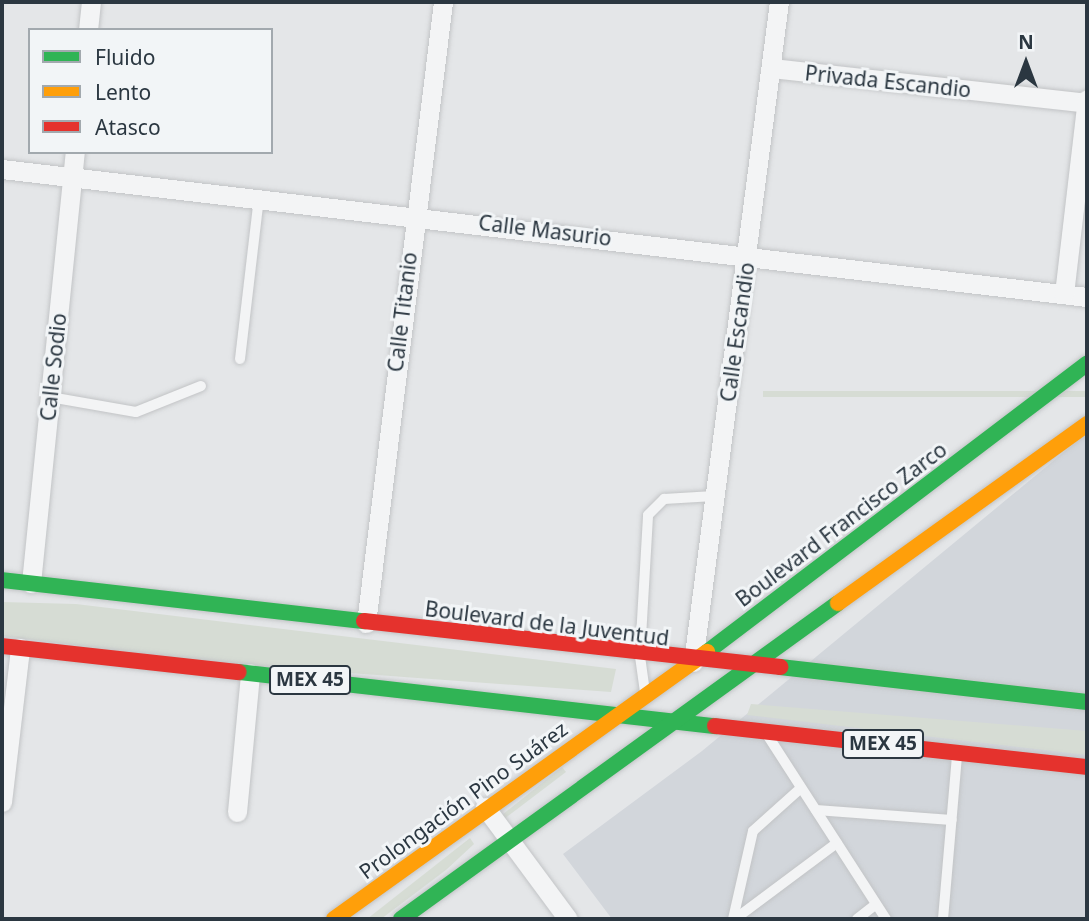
<!DOCTYPE html>
<html>
<head>
<meta charset="utf-8">
<style>
  body { margin:0 }
  #map { position:relative; width:1089px; height:921px; overflow:hidden; background:#e4e6e8; font-family:"Noto Sans",sans-serif }
  div>[style] { position:absolute }
  [style*='--x'] { left:calc(var(--x)*1px); top:calc(var(--y)*1px); width:calc(var(--w)*1px); rotate:calc(var(--a)*1deg) }
  .built>* { inset:0; background:#d2d6db }
  .green>* { inset:0; background:#d6dcd4; transform-origin:0 0 }
  .roads { filter:drop-shadow(0 0 2px #c2c4c6) drop-shadow(0 0 2px #c2c4c6) }
  .lane>* { height:10px; margin:-5px; padding:0 5px; transform-origin:5px; border-radius:5px; background:#f3f4f5 }
  .street>* { height:19px; margin:-9.5px; padding:0 9.5px; transform-origin:9.5px; border-radius:9.5px; background:#f3f4f5 }
  .fast>* { height:16px; margin:-8px; padding:0 8px; transform-origin:8px; border-radius:8px; background:#30b455 }
  .slow>* { height:16px; margin:-8px; padding:0 8px; transform-origin:8px; border-radius:8px; background:#ff9f0a }
  .jam>* { height:16px; margin:-8px; padding:0 8px; transform-origin:8px; border-radius:8px; background:#e5322d }
  span { translate:-50% -50%; white-space:nowrap; text-align:center; line-height:1.15; -webkit-text-stroke:6px #f2f5f7; paint-order:stroke }
  .shield-label span { padding:2px 5px; background:#f2f5f7; border:2px solid; border-radius:5px; -webkit-text-stroke-width:0 }
  .shield-label { font-size:19px; color:#2b3741; font-weight:700 }
  .street-label { font-size:21px; color:#2b3741 }
  .frame { position:absolute; inset:0; border:4px solid #2b3741; pointer-events:none }
  .legend { position:absolute; left:28px; top:28px; width:245px; height:126px; box-sizing:border-box; background:#f2f5f7; border:2px solid #a2a9ae; margin:0; padding:9px 12px; list-style:none; font-size:21px; color:#2b3741 }
  .legend li { display:flex; align-items:center; gap:14px; height:35px }
  .legend b { width:35px; border:2px solid #a2a9ae }
  .north { position:absolute; left:991px; top:28px; width:70px; height:70px; -webkit-text-stroke:5px #f2f5f7; paint-order:stroke; rotate:0deg; font-size:19px; font-weight:700; line-height:28px; text-align:center; color:#2b3741 }
  .north::after { content:''; display:block; margin:auto; width:24px; height:32px; background:#2b3741; clip-path:polygon(50% 0,100% 100%,50% 72%,0 100%) }
</style>
</head>
<body>
<div id="map">
  <div class="built">
    <i style="clip-path:polygon(1087px 433px,1087px 919px,612px 919px,563px 854px,702px 751px)"></i>
  </div>
  <div class="green">
    <i style="left:1087px;top:391px;width:6px;height:324px;rotate:90deg"></i>
    <i style="clip-path:polygon(2px 602px,76px 604px,616px 669px,611px 692px,225px 664px,2px 636px)"></i>
    <i style="clip-path:polygon(751px 704px,1087px 731px,1087px 755px,747px 715px)"></i>
    <i style="clip-path:polygon(562px 767px,566px 772px,504px 819px,502px 815px)"></i>
    <i style="clip-path:polygon(470px 838px,474px 844px,446px 870px,381px 919px,367px 919px)"></i>
  </div>
  <div class="roads">
    <div class="lane">
      <i style="--x:240;--y:359;--w:162;--a:-83.3"></i>
      <i style="--x:50;--y:397;--w:87;--a:9.9"></i>
      <i style="--x:136;--y:412;--w:70;--a:-21.8"></i>
      <i style="--x:645;--y:692;--w:37;--a:-98"></i>
      <i style="--x:640;--y:655;--w:140;--a:-86.7"></i>
      <i style="--x:648;--y:515;--w:23;--a:-45"></i>
      <i style="--x:664;--y:499;--w:50;--a:-3.4"></i>
      <i style="--x:768;--y:736;--w:218;--a:57.2"></i>
      <i style="--x:816;--y:810;--w:136;--a:4.2"></i>
      <i style="--x:733;--y:919;--w:90;--a:-77.2"></i>
      <i style="--x:753;--y:831;--w:64;--a:-41.9"></i>
      <i style="--x:735;--y:919;--w:127;--a:-36.7"></i>
      <i style="--x:857;--y:919;--w:24;--a:-38"></i>
      <i style="--x:943;--y:919;--w:164;--a:-85.1"></i>
    </div>
    <div class="street">
      <i style="--x:88;--y:30;--w:28;--a:-84"></i>
      <i style="--x:772;--y:68;--w:317;--a:6.3"></i>
      <i style="--x:2;--y:169;--w:1093;--a:6.73"></i>
      <i style="--x:1064;--y:294;--w:196;--a:-83.3"></i>
      <i style="--x:31;--y:583;--w:433;--a:-84.2"></i>
      <i style="--x:366;--y:623;--w:626;--a:-82.93"></i>
      <i style="--x:693;--y:662;--w:666;--a:-82.58"></i>
      <i style="--x:2;--y:802;--w:155;--a:-83.3"></i>
      <i style="--x:485;--y:807;--w:139;--a:53.5"></i>
      <i style="--x:237;--y:812;--w:139;--a:-84.6"></i>
    </div>
    <div class="fast">
      <i style="--x:2;--y:580;--w:364;--a:6.5"></i>
      <i style="--x:707;--y:652;--w:477;--a:-37.2"></i>
      <i style="--x:780;--y:667;--w:309;--a:6.5"></i>
      <i style="--x:239;--y:672;--w:479;--a:6.5"></i>
      <i style="--x:401;--y:919;--w:539;--a:-35.87"></i>
    </div>
    <div class="slow">
      <i style="--x:838;--y:603;--w:307;--a:-35.7"></i>
      <i style="--x:334;--y:919;--w:459;--a:-35.6"></i>
    </div>
    <div class="jam">
      <i style="--x:364;--y:621;--w:419;--a:6.3"></i>
      <i style="--x:2;--y:646;--w:238;--a:6.3"></i>
      <i style="--x:715;--y:726;--w:374;--a:6.3"></i>
    </div>
  </div>
  <div class="shield-label">
    <span style="left:310px;top:680px">MEX 45</span>
    <span style="left:883px;top:744px">MEX 45</span>
  </div>
  <div class="street-label">
    <span style="left:888px;top:81px;rotate:6deg">Privada Escandio</span>
    <span style="left:545px;top:230px;rotate:7deg">Calle Masurio</span>
    <span style="left:402px;top:312px;rotate:-83deg">Calle Titanio</span>
    <span style="left:737px;top:332px;rotate:-82deg">Calle Escandio</span>
    <span style="left:53px;top:367px;rotate:-84deg">Calle Sodio</span>
    <span style="left:841px;top:524px;rotate:-37deg">Boulevard Francisco Zarco</span>
    <span style="left:547px;top:623px;rotate:7deg">Boulevard de la Juventud</span>
    <span style="left:463px;top:800px;rotate:-36deg">Prolongación Pino Suárez</span>
  </div>
  <div class="frame"></div>
  <ul class="legend">
  <li><b style="height:9px;background:#30b455"></b>Fluido</li>
  <li><b style="height:9px;background:#ff9f0a"></b>Lento</li>
  <li><b style="height:9px;background:#e5322d"></b>Atasco</li>
  </ul>
  <div class="north">N</div>
</div>
</body>
</html>
